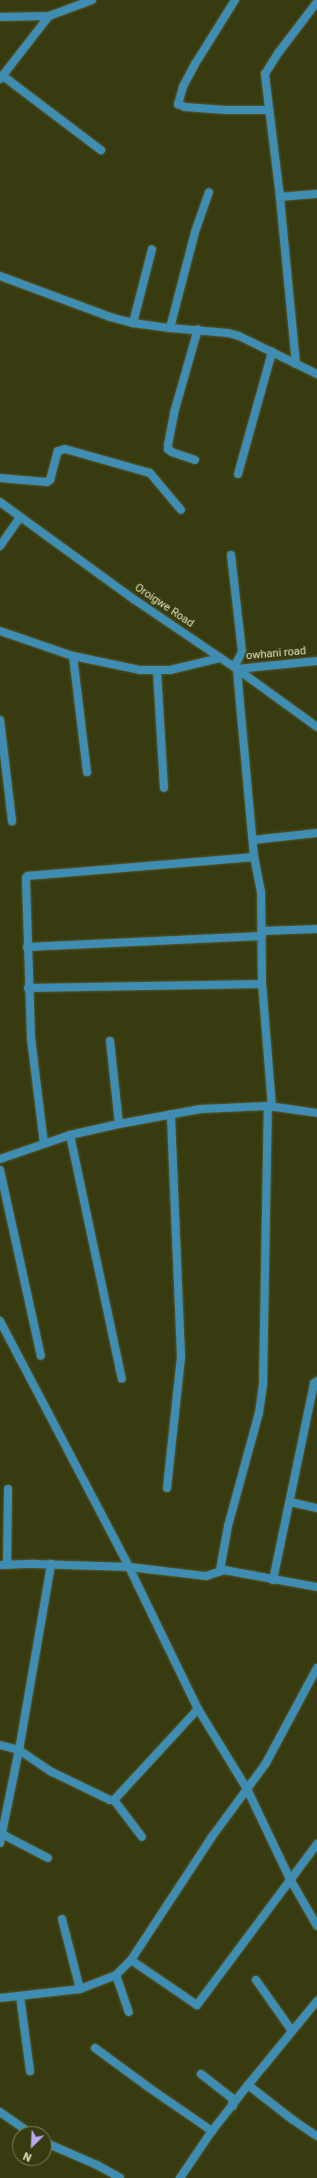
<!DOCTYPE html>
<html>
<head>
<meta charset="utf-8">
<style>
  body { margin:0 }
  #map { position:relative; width:317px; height:2178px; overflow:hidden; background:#383b0f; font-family:Roboto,sans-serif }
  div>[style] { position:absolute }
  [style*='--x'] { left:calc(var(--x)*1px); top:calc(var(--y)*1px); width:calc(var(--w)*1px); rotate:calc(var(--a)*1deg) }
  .roads { filter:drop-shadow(0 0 1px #56592e) drop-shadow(0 0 1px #56592e) }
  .minor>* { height:8px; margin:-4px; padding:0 4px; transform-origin:4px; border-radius:4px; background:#3f8db3 }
  .tertiary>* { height:8px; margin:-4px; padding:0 4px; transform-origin:4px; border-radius:4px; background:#3f8db3 }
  span { translate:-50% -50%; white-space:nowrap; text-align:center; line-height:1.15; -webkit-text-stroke:4px #383b0f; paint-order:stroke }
  .street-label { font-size:11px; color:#e0e4bc }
  .north { position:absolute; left:12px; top:2126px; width:40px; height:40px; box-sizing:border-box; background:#383b0f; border:1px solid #7b7f54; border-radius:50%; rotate:204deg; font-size:11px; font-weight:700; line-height:16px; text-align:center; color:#e0e4bc }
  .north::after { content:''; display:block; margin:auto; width:14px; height:18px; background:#b9abf7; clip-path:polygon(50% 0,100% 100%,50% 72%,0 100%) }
</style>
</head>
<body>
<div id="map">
  <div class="roads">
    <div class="minor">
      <i style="--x:235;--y:0;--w:75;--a:122"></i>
      <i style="--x:195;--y:64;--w:26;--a:118"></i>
      <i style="--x:183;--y:87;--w:18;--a:106"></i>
      <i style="--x:178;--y:104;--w:8;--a:23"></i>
      <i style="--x:185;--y:107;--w:41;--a:4.2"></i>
      <i style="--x:226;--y:110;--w:42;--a:0"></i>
      <i style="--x:0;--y:17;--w:49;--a:-1.2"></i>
      <i style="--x:49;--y:16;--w:46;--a:-20.4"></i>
      <i style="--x:3;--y:76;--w:123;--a:37.1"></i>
      <i style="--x:0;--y:79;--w:80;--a:-52.1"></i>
      <i style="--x:280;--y:197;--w:37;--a:-5"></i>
      <i style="--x:0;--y:276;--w:117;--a:20.4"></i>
      <i style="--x:110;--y:317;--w:24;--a:15"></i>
      <i style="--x:133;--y:323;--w:37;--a:8"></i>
      <i style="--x:170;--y:328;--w:58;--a:4.9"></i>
      <i style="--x:228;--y:333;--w:11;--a:15"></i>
      <i style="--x:239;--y:336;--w:87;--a:26"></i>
      <i style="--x:133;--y:323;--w:76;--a:-75.6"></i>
      <i style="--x:170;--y:328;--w:99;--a:-75.4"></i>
      <i style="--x:195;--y:232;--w:42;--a:-70.7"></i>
      <i style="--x:296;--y:364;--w:168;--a:-95.5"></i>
      <i style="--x:280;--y:197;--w:124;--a:-97"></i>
      <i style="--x:265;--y:74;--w:26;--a:-58"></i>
      <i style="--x:279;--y:52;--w:63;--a:-52.8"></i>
      <i style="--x:195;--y:460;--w:24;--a:-161"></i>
      <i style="--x:172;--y:452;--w:5;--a:-143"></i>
      <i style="--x:168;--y:449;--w:4;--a:-90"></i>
      <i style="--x:168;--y:445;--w:33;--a:-79"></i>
      <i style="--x:174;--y:413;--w:87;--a:-74.1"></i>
      <i style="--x:238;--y:474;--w:127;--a:-74.4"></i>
      <i style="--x:0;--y:478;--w:47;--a:4.9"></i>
      <i style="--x:47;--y:482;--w:4;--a:-34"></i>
      <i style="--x:50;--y:480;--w:30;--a:-75"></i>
      <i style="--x:58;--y:451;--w:7;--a:-16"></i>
      <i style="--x:65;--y:449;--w:88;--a:15.8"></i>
      <i style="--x:150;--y:473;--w:48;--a:50"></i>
      <i style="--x:0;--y:546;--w:35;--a:-55"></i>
      <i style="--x:231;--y:555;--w:98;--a:83.5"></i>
      <i style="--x:242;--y:652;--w:17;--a:118"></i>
      <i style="--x:0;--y:631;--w:77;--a:18.9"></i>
      <i style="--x:73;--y:656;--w:68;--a:11.8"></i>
      <i style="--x:140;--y:670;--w:30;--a:0"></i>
      <i style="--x:170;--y:670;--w:51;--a:-13.5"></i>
      <i style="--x:73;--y:656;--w:117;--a:83.1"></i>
      <i style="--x:157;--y:671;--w:117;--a:86.6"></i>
      <i style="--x:0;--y:720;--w:102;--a:83.2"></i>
      <i style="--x:253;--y:840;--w:64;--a:-6.2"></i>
      <i style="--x:262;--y:931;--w:55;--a:-2.1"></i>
      <i style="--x:27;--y:947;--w:235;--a:-2.7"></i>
      <i style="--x:28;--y:988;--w:234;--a:-1"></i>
      <i style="--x:110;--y:1041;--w:83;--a:83.8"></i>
      <i style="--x:272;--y:1107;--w:123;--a:-94.6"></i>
      <i style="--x:262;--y:984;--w:92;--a:-90.6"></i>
      <i style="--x:261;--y:892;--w:36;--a:-101"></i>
      <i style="--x:254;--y:857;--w:189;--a:-95.2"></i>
      <i style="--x:237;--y:669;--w:80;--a:-5.7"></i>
      <i style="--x:70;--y:1135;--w:249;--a:78"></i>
      <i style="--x:44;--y:1144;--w:107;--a:-97"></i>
      <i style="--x:31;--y:1038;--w:160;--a:-91.8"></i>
      <i style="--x:26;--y:878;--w:3;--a:-45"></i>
      <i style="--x:28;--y:876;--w:227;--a:-4.8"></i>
      <i style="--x:0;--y:1159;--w:74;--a:-18.9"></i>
      <i style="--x:70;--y:1135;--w:50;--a:-12.7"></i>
      <i style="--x:119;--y:1124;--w:83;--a:-10.4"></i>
      <i style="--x:201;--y:1109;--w:67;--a:-2.6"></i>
      <i style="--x:268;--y:1106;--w:49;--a:8.1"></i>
      <i style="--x:0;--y:1170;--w:190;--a:77.6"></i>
      <i style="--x:0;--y:1321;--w:278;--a:62.3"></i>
      <i style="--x:129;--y:1567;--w:158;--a:64.1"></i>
      <i style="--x:198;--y:1709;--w:94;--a:58.5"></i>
      <i style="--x:247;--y:1789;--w:100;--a:64.5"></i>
      <i style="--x:290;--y:1879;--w:54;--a:60.1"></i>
      <i style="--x:167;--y:1488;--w:133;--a:-83.9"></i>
      <i style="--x:181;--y:1356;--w:242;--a:-92.4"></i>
      <i style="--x:290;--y:1502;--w:28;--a:13"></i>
      <i style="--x:0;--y:1565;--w:34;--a:-2"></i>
      <i style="--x:34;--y:1564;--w:95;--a:1.8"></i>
      <i style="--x:129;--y:1567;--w:78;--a:6.7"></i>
      <i style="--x:206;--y:1576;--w:19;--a:-18"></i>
      <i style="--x:224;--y:1570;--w:95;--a:10.4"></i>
      <i style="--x:7;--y:1565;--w:76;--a:-89.2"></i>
      <i style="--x:220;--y:1570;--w:45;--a:-79.7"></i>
      <i style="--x:228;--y:1526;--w:117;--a:-74.7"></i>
      <i style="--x:259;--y:1413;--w:28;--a:-82"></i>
      <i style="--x:263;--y:1385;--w:279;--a:-89"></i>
      <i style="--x:273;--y:1580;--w:201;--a:-78.2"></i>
      <i style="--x:314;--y:1383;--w:4;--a:-34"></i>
      <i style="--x:0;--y:1745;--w:20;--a:15"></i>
      <i style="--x:19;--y:1750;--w:40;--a:34"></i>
      <i style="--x:52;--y:1772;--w:64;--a:25.8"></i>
      <i style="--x:110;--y:1800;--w:4;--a:0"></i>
      <i style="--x:114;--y:1800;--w:124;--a:-47.3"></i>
      <i style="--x:114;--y:1800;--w:46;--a:52.9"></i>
      <i style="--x:0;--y:1833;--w:54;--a:27.5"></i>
      <i style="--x:0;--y:1843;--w:95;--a:-78.5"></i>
      <i style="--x:19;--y:1750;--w:189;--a:-80.2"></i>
      <i style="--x:62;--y:1919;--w:72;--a:75.6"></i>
      <i style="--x:131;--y:1960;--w:80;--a:34.3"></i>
      <i style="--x:197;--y:2005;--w:201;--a:-53.3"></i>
      <i style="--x:116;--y:1975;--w:39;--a:71"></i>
      <i style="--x:256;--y:1980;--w:62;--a:54.8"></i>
      <i style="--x:20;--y:1996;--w:76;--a:82.4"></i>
      <i style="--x:0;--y:1998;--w:81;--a:-6.4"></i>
      <i style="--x:80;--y:1989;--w:39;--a:-21"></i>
      <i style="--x:116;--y:1975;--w:21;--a:-45"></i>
      <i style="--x:131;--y:1960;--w:146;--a:-56.7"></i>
      <i style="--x:211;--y:1838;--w:93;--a:-53.7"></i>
      <i style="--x:266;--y:1763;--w:108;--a:-61.8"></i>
      <i style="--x:95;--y:2048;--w:66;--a:36.3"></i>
      <i style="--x:148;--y:2087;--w:78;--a:34.5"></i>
      <i style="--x:201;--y:2074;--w:39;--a:38"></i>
      <i style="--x:232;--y:2098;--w:8;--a:83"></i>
      <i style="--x:248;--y:2085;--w:57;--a:37.9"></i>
      <i style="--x:293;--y:2120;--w:29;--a:34"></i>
      <i style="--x:0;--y:2112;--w:38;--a:35"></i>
      <i style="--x:44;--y:2142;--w:58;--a:23.5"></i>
      <i style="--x:97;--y:2165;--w:26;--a:29"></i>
      <i style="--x:180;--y:2178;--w:57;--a:-55.8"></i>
      <i style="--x:212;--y:2131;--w:58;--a:-52"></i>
      <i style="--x:248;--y:2085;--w:109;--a:-50.6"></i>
    </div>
    <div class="tertiary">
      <i style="--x:0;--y:502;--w:167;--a:36"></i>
      <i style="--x:135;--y:600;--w:123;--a:34.1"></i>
      <i style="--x:237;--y:669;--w:99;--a:35.9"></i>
    </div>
  </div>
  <div class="street-label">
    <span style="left:164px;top:606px;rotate:34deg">Oroigwe Road</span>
    <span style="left:276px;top:654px;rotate:-5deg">owhani road</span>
  </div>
  <div class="north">N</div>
</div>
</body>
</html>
